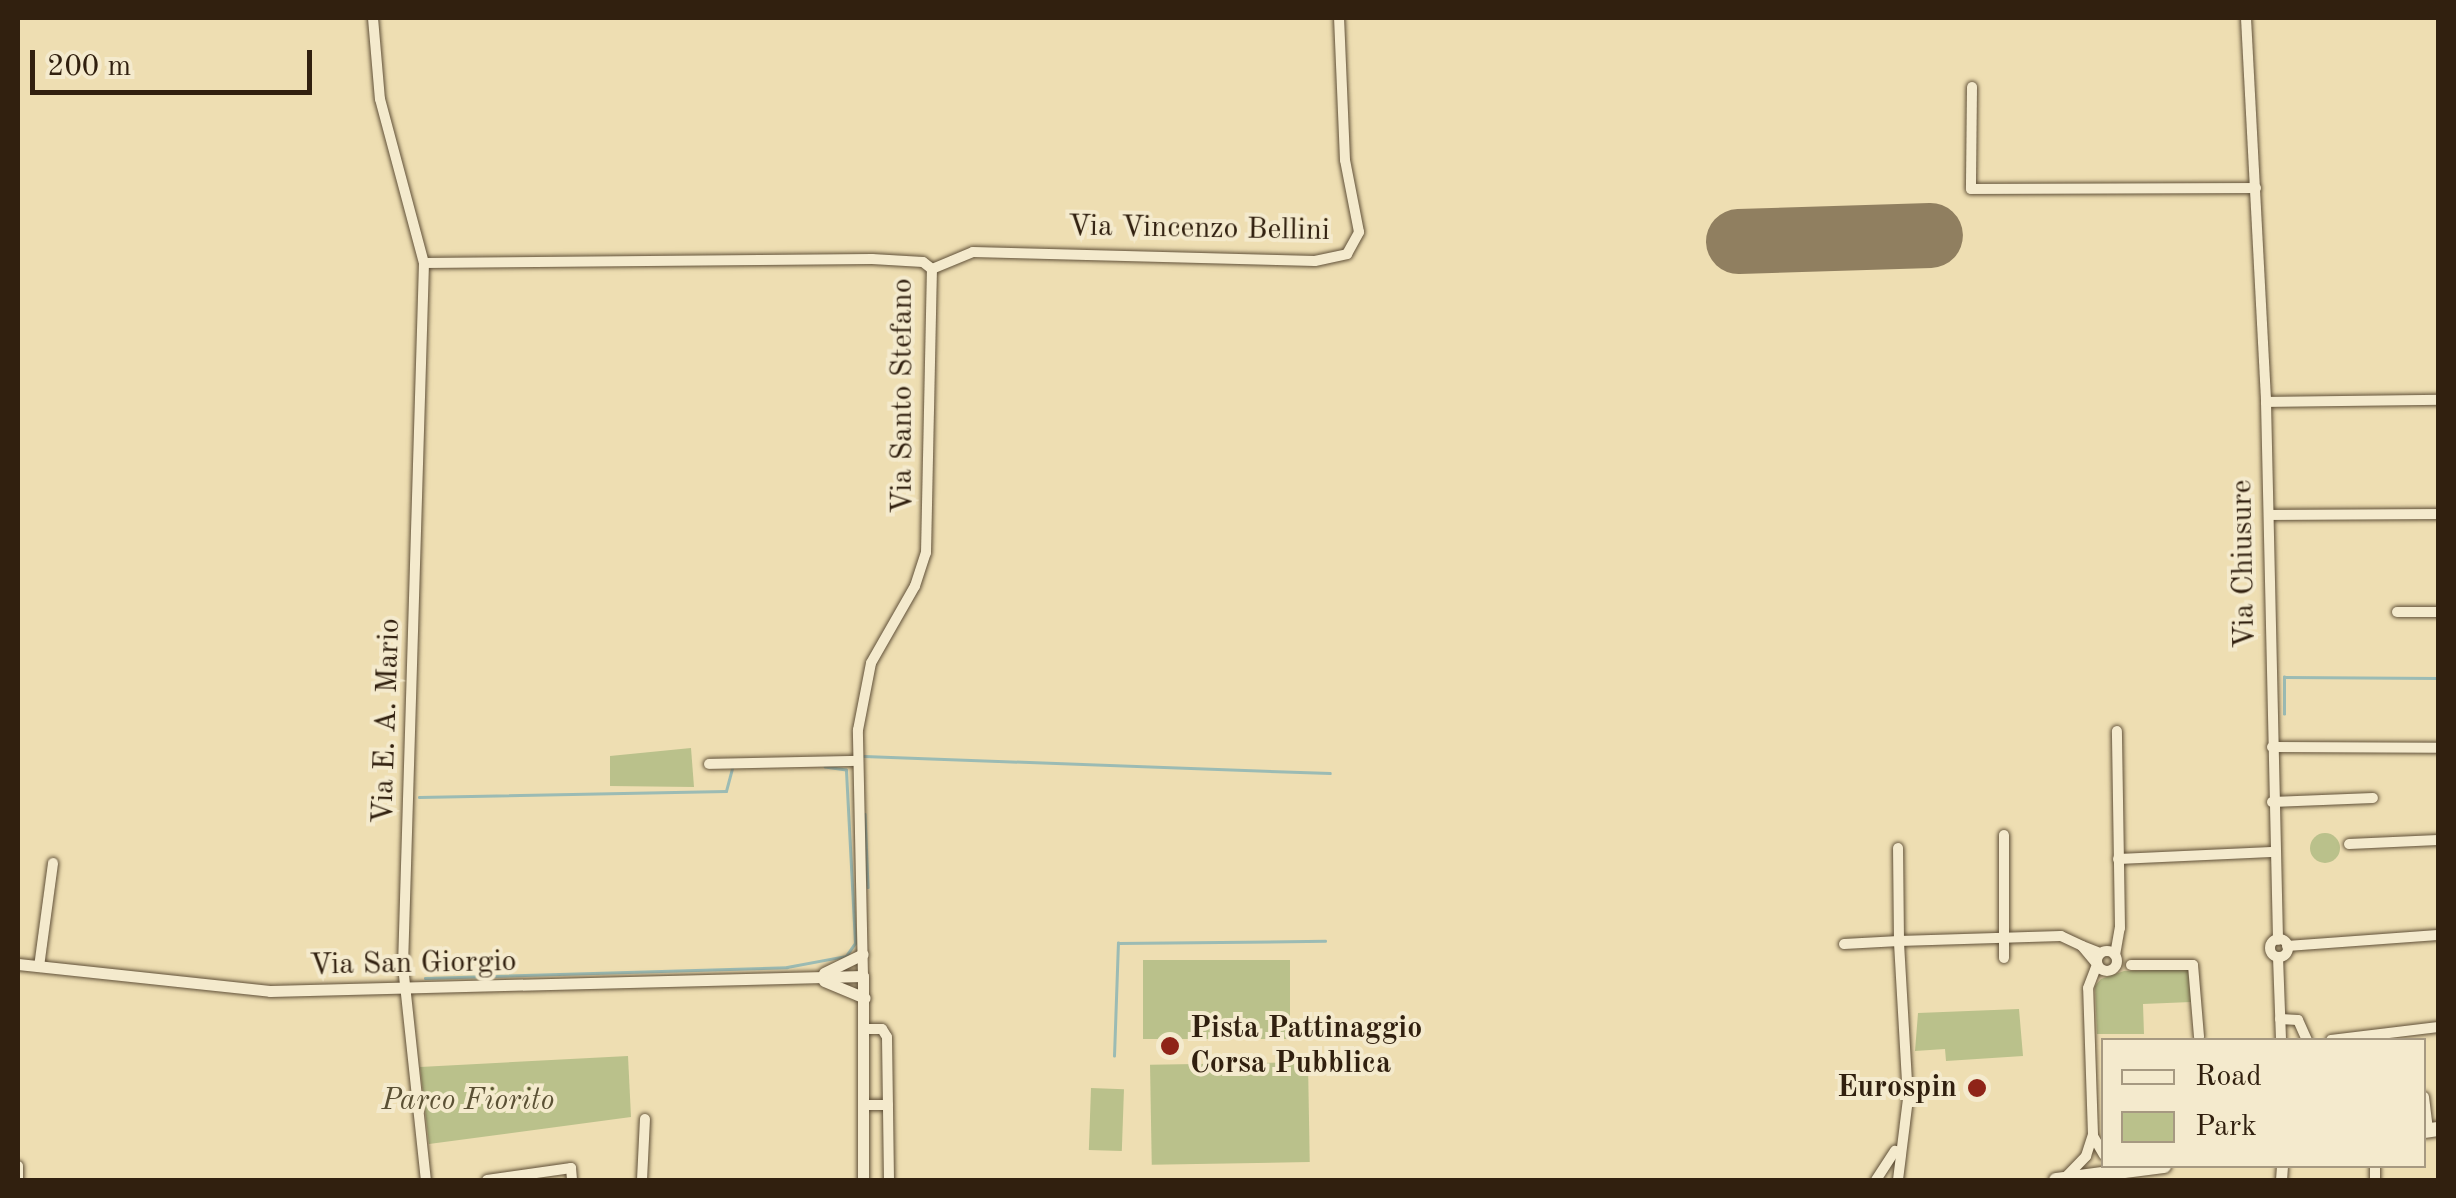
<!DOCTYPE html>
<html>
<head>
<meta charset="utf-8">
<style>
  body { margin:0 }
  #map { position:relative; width:2456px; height:1198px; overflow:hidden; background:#eedeb2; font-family:"Old Standard TT",serif }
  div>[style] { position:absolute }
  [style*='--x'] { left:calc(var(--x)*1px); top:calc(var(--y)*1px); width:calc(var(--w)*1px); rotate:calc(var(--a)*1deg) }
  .green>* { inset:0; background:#bac18b; transform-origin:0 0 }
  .round { border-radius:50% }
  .stream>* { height:2.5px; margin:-1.25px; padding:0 1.25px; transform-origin:1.25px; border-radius:1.25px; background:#9bbbb4 }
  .runway>* { height:65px; margin:-32.5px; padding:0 32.5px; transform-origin:32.5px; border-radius:32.5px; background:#907f60 }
  .roads { filter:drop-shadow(0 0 2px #605038) drop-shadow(0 0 2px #605038) }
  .minor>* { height:10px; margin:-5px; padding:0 5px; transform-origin:5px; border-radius:5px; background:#f4eacd }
  .minor>.ring { margin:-5px; padding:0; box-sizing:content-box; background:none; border:10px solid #f4eacd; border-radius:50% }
  .tertiary>* { height:11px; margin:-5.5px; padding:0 5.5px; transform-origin:5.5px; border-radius:5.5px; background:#f4eacd }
  .secondary>* { height:14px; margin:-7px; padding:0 7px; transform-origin:7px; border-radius:7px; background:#f4eacd }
  .dots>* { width:28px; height:28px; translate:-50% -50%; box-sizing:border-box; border:5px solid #f4eacd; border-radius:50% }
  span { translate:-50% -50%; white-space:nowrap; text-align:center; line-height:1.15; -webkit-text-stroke:8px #f4eacd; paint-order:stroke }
  .street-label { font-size:30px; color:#31200f }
  .poi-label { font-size:30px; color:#31200f; font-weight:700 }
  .left { translate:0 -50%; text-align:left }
  .right { translate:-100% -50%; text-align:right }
  .park-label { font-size:30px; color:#5a5034; font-style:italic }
  .frame { position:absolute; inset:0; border:20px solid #31200f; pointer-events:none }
  .legend { position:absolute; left:2101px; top:1038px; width:325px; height:130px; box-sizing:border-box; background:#f4eacd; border:2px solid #a69981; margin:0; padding:12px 18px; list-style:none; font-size:30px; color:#31200f }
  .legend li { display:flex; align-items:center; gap:20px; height:50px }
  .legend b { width:50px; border:2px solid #a69981 }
  .scale { position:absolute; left:30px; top:50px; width:282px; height:45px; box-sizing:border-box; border:5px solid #31200f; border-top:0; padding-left:12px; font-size:30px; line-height:35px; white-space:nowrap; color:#31200f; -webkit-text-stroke:8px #f4eacd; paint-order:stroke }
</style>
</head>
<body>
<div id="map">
  <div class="green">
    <i style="clip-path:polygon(691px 748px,694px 787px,610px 786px,610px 756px)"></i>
    <i class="round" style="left:2310px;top:833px;width:30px;height:30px"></i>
    <i style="left:1143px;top:960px;width:147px;height:79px"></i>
    <i style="clip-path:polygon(2188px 969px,2191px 1002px,2143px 1004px,2144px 1034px,2097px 1034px,2095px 986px,2101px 979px,2124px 971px)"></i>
    <i style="clip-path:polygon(2019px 1009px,2023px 1056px,1946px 1061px,1945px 1049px,1915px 1051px,1918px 1013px)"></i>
    <i style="clip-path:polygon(628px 1056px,631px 1117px,429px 1144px,420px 1067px)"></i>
    <i style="left:1308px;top:1062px;width:100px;height:158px;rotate:89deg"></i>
    <i style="left:1091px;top:1088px;width:33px;height:62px;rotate:2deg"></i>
  </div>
  <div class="stream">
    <i style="--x:2284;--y:714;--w:37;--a:-90"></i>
    <i style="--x:2284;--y:677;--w:154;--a:0.4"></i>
    <i style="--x:864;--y:756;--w:466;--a:2.1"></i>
    <i style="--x:419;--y:797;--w:307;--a:-1.1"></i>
    <i style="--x:726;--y:791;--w:24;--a:-75"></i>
    <i style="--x:865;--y:814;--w:73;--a:87.6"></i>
    <i style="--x:425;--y:978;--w:362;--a:-1.7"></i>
    <i style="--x:787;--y:967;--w:60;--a:-10.6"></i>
    <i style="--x:846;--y:956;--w:16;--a:-55"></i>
    <i style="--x:855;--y:943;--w:173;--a:-93"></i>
    <i style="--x:846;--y:770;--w:21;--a:-172"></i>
    <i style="--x:1114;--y:1056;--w:113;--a:-88"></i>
    <i style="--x:1118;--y:943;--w:207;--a:-0.6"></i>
  </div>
  <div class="runway">
    <i style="--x:1738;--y:241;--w:192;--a:-1.8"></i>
  </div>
  <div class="roads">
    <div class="minor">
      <i style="--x:373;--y:18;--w:81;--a:85.1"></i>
      <i style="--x:380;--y:99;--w:170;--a:75"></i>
      <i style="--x:424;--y:263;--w:703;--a:91.71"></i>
      <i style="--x:403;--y:966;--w:215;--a:83.9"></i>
      <i style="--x:2246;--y:18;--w:385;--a:87"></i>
      <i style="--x:2266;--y:402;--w:538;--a:88.72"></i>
      <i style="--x:1972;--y:87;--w:102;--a:90.6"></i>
      <i style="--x:1971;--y:189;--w:285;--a:-0.2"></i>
      <i style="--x:424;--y:263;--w:448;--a:-0.5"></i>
      <i style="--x:872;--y:259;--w:51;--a:3.4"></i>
      <i style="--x:923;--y:262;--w:11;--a:38"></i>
      <i style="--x:932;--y:269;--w:44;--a:-22.5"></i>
      <i style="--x:973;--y:252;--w:342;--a:1.5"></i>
      <i style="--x:1315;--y:261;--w:33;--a:-12"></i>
      <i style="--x:1347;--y:254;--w:25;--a:-61"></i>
      <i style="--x:1359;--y:232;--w:73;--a:-101"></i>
      <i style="--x:1345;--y:160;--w:142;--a:-92.4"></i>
      <i style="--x:2266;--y:402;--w:172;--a:-0.7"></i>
      <i style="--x:2269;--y:515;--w:169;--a:-0.3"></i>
      <i style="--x:2397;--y:612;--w:41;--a:0"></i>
      <i style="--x:2272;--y:747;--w:166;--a:0.3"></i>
      <i style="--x:709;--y:764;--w:148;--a:-1.2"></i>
      <i style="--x:2272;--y:802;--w:101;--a:-2.3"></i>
      <i style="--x:2349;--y:844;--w:89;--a:-2.6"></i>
      <i style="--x:2118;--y:859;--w:154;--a:-2.6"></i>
      <i class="ring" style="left:2270px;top:939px;width:8px;height:8px"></i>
      <i style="--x:1844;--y:944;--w:55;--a:-3.1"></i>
      <i style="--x:1899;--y:941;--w:93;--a:-90.6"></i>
      <i style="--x:2287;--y:946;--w:151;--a:-4.2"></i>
      <i class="ring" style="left:2097px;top:951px;width:10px;height:10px"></i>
      <i style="--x:2115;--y:955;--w:27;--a:-80"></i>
      <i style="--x:2120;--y:928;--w:197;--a:-90.9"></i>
      <i style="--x:2278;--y:957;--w:83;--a:87.9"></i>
      <i style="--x:2004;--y:958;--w:123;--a:-90"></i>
      <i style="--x:2131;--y:965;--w:62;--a:0"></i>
      <i style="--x:2193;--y:965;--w:72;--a:85.2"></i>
      <i style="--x:39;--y:967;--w:105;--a:-82.3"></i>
      <i style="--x:863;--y:976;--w:246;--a:-91.2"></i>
      <i style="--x:858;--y:730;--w:68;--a:-79"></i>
      <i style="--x:871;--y:663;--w:89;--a:-60.3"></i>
      <i style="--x:915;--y:586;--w:35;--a:-72"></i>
      <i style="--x:926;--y:553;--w:284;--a:-88.8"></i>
      <i style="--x:2280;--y:1019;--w:18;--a:3"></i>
      <i style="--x:2298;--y:1020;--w:22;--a:66"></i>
      <i style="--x:866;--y:1029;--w:16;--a:0"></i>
      <i style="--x:882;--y:1029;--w:9;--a:58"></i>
      <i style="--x:887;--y:1037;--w:143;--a:89.2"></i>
      <i style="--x:2331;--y:1040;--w:108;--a:-6.9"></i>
      <i style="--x:2424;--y:1097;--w:34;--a:83"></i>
      <i style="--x:866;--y:1105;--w:22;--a:0"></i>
      <i style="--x:2093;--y:1136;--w:22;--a:60"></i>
      <i style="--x:18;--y:1166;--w:14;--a:90"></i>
      <i style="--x:2375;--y:1166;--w:14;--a:90"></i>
      <i style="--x:2064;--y:1179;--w:32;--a:-46"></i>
      <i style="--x:2086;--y:1156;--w:22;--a:-72"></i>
      <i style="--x:2093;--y:1135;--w:147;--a:-91.9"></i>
      <i style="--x:2088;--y:988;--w:26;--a:-69"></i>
      <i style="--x:2097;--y:964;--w:23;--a:-130"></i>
      <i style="--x:2082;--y:946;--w:19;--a:21"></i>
      <i style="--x:487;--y:1180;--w:85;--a:-8.1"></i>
      <i style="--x:571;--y:1168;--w:12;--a:85"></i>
      <i style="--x:642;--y:1180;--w:61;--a:-87.2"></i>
      <i style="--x:1876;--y:1180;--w:35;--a:-57"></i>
      <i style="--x:1898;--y:1180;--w:82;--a:-83"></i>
      <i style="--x:1908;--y:1099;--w:158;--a:-93.3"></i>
      <i style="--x:1899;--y:941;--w:162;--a:-1.8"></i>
      <i style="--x:2061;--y:936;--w:23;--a:25"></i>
    </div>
    <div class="tertiary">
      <i style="--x:18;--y:964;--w:253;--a:6.1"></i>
      <i style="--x:270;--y:991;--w:593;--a:-1.45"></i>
      <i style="--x:863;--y:976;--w:204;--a:90"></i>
      <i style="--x:824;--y:973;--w:43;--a:-26"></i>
      <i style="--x:824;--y:981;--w:44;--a:22.5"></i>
      <i style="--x:2281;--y:1180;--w:14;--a:-86"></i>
    </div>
    <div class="secondary">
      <i style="--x:2424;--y:1131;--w:14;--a:-8"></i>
      <i style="--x:2056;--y:1180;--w:109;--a:-7.4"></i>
    </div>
  </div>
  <div class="dots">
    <i style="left:1170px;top:1046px;background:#8f2418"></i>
    <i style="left:1977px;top:1088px;background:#8f2418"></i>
  </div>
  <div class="street-label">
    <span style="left:1199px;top:229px;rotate:1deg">Via Vincenzo Bellini</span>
    <span style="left:903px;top:396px;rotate:-90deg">Via Santo Stefano</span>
    <span style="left:2244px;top:564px;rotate:-91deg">Via Chiusure</span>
    <span style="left:387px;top:721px;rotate:-88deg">Via E. A. Mario</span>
    <span style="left:413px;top:964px;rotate:-1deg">Via San Giorgio</span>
  </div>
  <div class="poi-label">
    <span class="left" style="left:1190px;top:1046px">Pista Pattinaggio<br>Corsa Pubblica</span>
    <span class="right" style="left:1957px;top:1088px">Eurospin</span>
  </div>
  <div class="park-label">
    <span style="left:468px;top:1101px">Parco Fiorito</span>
  </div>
  <div class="frame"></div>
  <ul class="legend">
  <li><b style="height:12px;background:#f4eacd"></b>Road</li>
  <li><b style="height:28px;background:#bac18b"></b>Park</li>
  </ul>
  <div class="scale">200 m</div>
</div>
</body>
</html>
